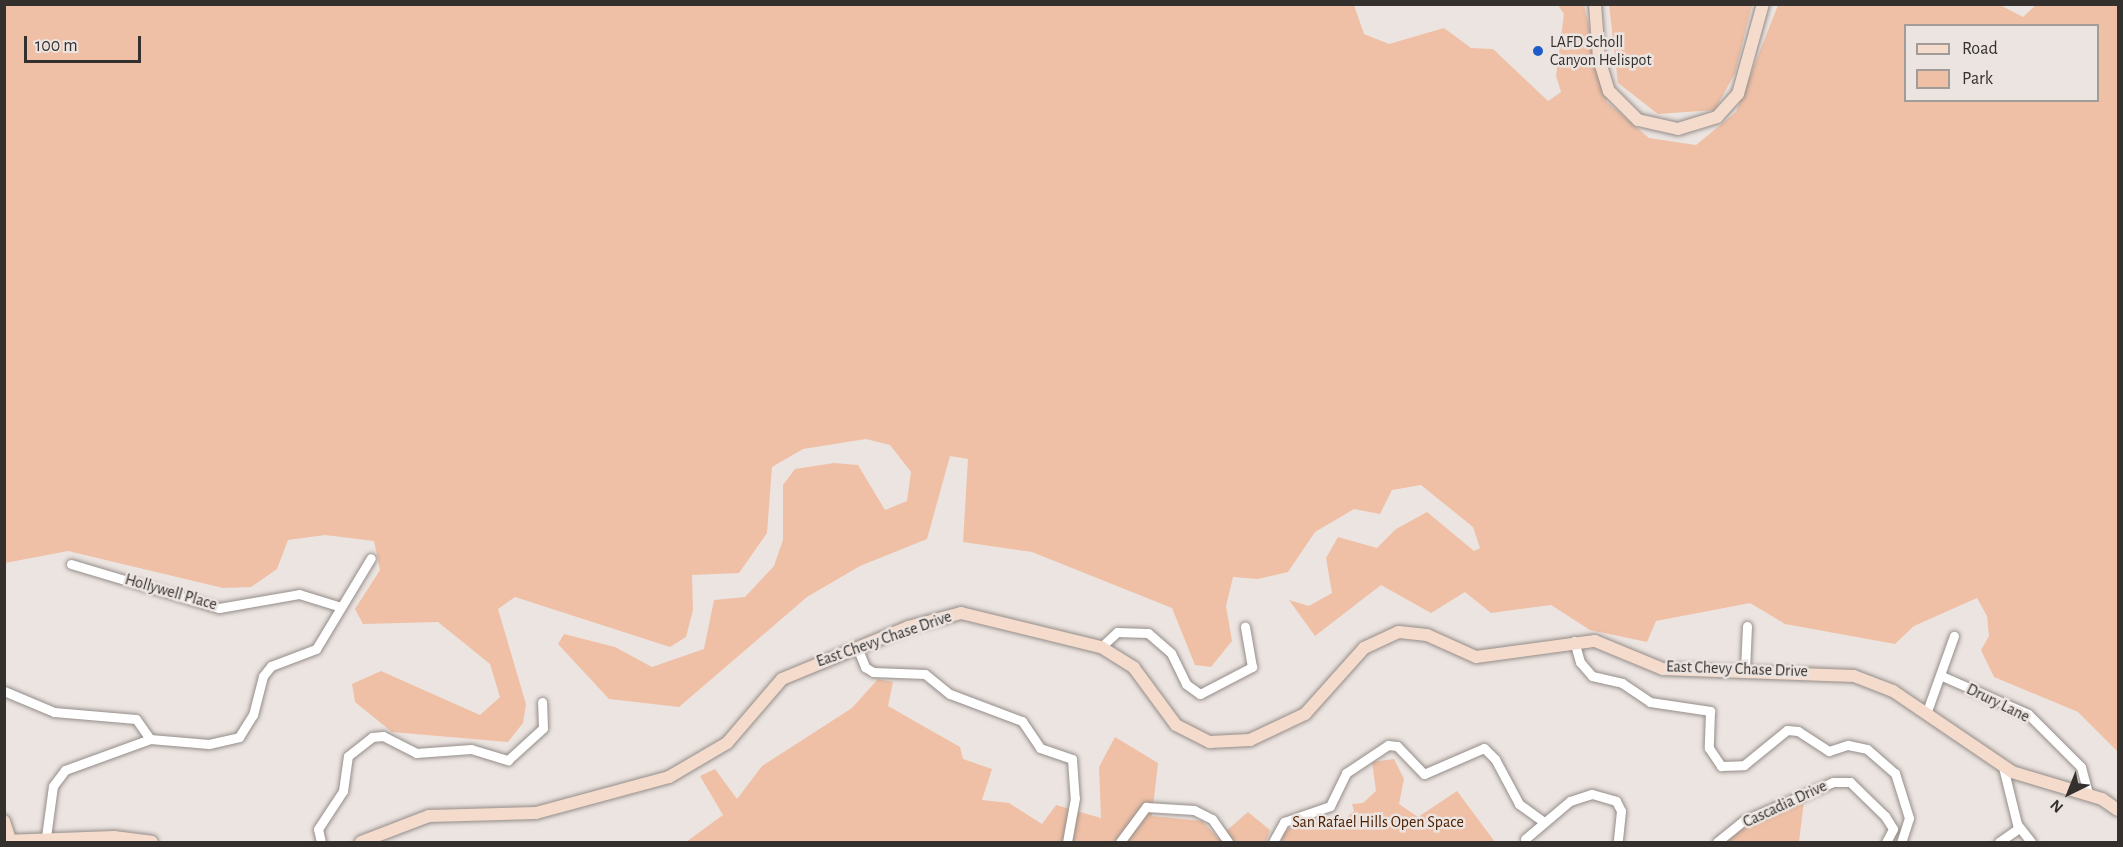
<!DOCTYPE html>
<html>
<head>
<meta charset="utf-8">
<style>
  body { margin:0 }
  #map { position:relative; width:2123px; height:847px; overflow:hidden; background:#ece4e0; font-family:"Alegreya Sans",sans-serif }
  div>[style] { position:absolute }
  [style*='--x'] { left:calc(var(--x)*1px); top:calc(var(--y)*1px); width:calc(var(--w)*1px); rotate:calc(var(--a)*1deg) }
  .green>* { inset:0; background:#efc0a6 }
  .roads { filter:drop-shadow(0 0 2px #948d89) drop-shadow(0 0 2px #948d89) }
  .street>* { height:9px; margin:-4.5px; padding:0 4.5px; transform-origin:4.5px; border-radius:4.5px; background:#fff }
  .secondary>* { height:12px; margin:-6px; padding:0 6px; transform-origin:6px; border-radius:6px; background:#f4dbcb }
  .dots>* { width:16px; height:16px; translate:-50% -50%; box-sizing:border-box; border:3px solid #ece4e0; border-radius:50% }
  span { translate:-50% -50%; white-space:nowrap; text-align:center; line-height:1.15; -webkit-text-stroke:5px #ece4e0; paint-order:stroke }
  .poi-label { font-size:16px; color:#33302e }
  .left { translate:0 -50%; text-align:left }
  .street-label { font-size:16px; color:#33302e }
  .park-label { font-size:16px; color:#4c2001 }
  .frame { position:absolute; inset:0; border:6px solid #33302e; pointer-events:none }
  .legend { position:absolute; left:1904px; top:24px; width:195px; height:78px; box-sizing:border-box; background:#ece4e0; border:2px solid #a29c99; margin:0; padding:8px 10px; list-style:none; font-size:18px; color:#33302e }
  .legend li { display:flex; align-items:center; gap:12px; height:30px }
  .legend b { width:30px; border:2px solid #a29c99 }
  .north { position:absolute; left:2039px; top:763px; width:60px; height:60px; -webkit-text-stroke:4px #ece4e0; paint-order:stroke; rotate:223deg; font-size:16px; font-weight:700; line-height:24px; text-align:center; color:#33302e }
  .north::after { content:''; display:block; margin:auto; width:21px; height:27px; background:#33302e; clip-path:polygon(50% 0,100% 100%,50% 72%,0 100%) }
  .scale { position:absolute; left:24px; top:36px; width:117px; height:27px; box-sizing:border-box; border:3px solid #33302e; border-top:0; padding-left:8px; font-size:18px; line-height:21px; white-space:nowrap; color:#33302e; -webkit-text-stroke:4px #ece4e0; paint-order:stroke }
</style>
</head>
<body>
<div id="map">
  <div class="green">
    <i style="clip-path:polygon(evenodd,5px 5px,1354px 5px,1364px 34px,1389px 44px,1444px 28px,1471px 48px,1493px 49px,1548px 101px,1561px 92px,1556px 76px,1564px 14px,1558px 5px,1584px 5px,1607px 102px,1649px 138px,1696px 145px,1736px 112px,1778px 5px,2000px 5px,2023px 17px,2036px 5px,2118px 5px,2118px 752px,2078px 712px,1994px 677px,1981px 650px,1989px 636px,1987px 616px,1977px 598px,1914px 626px,1895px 644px,1785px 624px,1750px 603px,1656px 621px,1647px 642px,1590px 630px,1551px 605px,1491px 613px,1465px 592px,1431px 613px,1381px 585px,1315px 636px,1289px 600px,1309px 606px,1332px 593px,1326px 558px,1338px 537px,1377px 548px,1396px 529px,1427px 512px,1474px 551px,1480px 548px,1473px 527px,1421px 485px,1392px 490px,1380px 514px,1354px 509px,1315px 532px,1288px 572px,1258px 579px,1233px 577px,1226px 606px,1232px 641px,1211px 667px,1195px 665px,1172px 608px,1032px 552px,963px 542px,968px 459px,950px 456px,927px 539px,860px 566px,807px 597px,679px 707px,609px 699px,558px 644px,564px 634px,615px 647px,652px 667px,704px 649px,714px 600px,745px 597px,774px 566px,783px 540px,783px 485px,795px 469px,834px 463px,858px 465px,885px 510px,907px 501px,911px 472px,890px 445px,866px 439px,803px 449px,772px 467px,767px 533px,739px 573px,692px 575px,693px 610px,686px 637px,670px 647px,515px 597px,498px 609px,526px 704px,523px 723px,508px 742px,392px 732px,355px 702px,352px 684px,381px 671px,480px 715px,500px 697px,490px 664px,438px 622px,363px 624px,355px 609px,380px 570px,374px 541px,325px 535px,288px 540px,277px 569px,251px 587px,223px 588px,68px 551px,5px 563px,5px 5px,1906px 26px,2098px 26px,2098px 100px,1906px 100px,1906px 26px)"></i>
    <i style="clip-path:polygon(1609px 5px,1752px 5px,1735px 73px,1715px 110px,1658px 114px,1618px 83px)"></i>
    <i style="clip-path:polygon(878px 679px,893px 682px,888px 706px,960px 747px,963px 759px,992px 769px,982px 800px,1009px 803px,1042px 824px,1056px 805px,1101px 818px,1099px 767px,1115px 737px,1158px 763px,1152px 816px,1202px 821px,1218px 838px,1248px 812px,1270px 830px,1266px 842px,686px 842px,723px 815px,700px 776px,715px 769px,737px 799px,762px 766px,852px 708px)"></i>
    <i style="clip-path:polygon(1394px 759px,1404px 779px,1399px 804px,1418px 817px,1457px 791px,1495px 842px,1283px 842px,1280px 836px,1303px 817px,1345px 819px,1354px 811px,1352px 804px,1363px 803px,1376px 791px,1372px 762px)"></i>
    <i style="clip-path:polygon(1804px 801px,1799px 842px,1726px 842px,1744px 828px)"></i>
  </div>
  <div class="roads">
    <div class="street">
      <i style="--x:71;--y:564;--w:154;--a:16.6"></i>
      <i style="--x:219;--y:608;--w:81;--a:-9.9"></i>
      <i style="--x:299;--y:594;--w:44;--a:17.2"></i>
      <i style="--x:1574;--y:641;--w:22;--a:74"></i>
      <i style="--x:1580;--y:662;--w:18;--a:49"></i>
      <i style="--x:1592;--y:676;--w:31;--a:13"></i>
      <i style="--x:1622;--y:683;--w:34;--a:34"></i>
      <i style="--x:1650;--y:702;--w:61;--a:8.5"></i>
      <i style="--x:1710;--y:711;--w:37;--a:92"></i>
      <i style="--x:1709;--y:748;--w:22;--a:56"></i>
      <i style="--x:1721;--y:766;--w:23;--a:-2"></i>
      <i style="--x:1744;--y:765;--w:55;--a:-39.1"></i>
      <i style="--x:1787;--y:730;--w:11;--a:5"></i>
      <i style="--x:1798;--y:731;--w:37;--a:33"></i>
      <i style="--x:1829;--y:751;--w:20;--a:-18"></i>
      <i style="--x:1848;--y:745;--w:19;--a:12"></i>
      <i style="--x:1867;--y:749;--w:37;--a:41"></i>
      <i style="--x:1895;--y:773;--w:47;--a:72.7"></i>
      <i style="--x:1909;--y:818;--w:25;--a:108"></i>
      <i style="--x:857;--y:647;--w:22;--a:68"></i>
      <i style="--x:865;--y:667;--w:9;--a:32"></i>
      <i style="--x:873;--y:672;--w:52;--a:2.2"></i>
      <i style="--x:925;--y:674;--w:32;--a:39"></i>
      <i style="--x:950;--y:694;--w:77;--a:20.6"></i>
      <i style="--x:1022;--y:721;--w:32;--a:56"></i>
      <i style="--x:1040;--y:748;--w:34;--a:19"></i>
      <i style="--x:1072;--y:759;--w:39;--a:86"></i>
      <i style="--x:1075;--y:798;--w:45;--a:100.3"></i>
      <i style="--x:1101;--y:647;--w:22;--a:-43"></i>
      <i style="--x:1117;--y:632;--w:31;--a:2"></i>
      <i style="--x:1148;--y:633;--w:30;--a:41"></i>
      <i style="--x:1171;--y:653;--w:34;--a:64"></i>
      <i style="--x:1186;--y:684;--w:17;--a:36"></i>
      <i style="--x:1200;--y:694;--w:59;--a:-27.4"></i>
      <i style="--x:1252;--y:667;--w:41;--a:-99.9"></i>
      <i style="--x:1745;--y:670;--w:44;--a:-87.4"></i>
      <i style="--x:1942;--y:676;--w:94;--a:23.8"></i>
      <i style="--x:2028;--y:714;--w:75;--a:45"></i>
      <i style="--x:2081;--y:767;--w:28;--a:75"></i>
      <i style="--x:4;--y:691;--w:54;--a:22.8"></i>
      <i style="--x:54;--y:712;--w:82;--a:4.9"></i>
      <i style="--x:136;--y:719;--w:24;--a:55"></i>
      <i style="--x:1926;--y:714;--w:83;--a:-70.3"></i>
      <i style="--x:2003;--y:767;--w:59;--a:76.2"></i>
      <i style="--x:2017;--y:824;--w:23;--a:52"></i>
      <i style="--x:46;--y:837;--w:51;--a:-82.2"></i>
      <i style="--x:53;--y:786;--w:20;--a:-53"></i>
      <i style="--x:65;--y:770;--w:90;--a:-20"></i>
      <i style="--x:150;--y:739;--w:59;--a:4.8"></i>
      <i style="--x:209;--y:744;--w:31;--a:-13"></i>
      <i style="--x:239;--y:737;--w:26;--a:-58"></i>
      <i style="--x:253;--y:715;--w:40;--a:-75.6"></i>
      <i style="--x:263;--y:676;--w:13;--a:-51"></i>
      <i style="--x:271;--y:666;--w:48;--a:-20.7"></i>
      <i style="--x:316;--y:649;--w:106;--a:-58.9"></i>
      <i style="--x:1525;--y:839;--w:59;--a:-40.2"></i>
      <i style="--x:1570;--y:801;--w:23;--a:-18"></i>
      <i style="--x:1592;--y:794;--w:25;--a:16"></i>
      <i style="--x:1616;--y:801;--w:11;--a:63"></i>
      <i style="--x:1621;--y:811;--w:31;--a:96"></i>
      <i style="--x:321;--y:842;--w:13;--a:-103"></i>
      <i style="--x:318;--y:829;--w:45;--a:-56.7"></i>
      <i style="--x:343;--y:791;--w:35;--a:-82"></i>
      <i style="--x:348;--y:756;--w:31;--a:-38"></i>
      <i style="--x:372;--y:737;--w:11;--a:-5"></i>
      <i style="--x:383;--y:736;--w:37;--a:27"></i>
      <i style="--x:416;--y:753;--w:55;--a:-4.2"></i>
      <i style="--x:471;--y:749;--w:39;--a:17"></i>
      <i style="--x:508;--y:760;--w:47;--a:-42.4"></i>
      <i style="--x:543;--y:728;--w:26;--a:-92"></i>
      <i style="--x:1120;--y:842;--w:44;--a:-53.4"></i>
      <i style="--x:1146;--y:807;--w:48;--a:3.6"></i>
      <i style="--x:1194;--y:810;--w:20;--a:27"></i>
      <i style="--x:1212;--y:819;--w:28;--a:55"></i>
      <i style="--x:1273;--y:842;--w:23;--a:-61"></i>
      <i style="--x:1284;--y:822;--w:49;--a:-19.2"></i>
      <i style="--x:1330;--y:806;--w:37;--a:-64"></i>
      <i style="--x:1346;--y:773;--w:50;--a:-33.7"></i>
      <i style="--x:1388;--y:745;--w:9;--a:6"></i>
      <i style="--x:1397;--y:746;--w:39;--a:46"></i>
      <i style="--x:1424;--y:774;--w:65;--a:-23.4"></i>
      <i style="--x:1484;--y:748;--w:16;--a:45"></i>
      <i style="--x:1495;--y:759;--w:51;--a:61.9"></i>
      <i style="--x:1519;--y:804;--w:31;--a:36"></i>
      <i style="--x:1717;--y:842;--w:33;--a:-39"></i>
      <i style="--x:1743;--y:821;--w:98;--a:-23.4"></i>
      <i style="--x:1833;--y:782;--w:17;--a:0"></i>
      <i style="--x:1850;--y:782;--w:49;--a:44.2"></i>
      <i style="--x:1885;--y:816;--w:15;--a:58"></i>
      <i style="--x:1893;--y:829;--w:15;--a:118"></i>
      <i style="--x:1999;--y:842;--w:24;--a:-35"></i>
    </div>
    <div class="secondary">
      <i style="--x:1595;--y:4;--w:55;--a:85.8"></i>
      <i style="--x:1599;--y:59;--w:34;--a:73"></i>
      <i style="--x:1609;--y:91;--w:41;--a:45"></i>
      <i style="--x:1638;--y:120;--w:41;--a:12.7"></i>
      <i style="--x:1678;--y:129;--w:41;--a:-17.1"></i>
      <i style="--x:1717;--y:117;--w:31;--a:-48"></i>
      <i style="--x:1738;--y:94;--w:93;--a:-74.5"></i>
      <i style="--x:4;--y:821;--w:20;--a:72"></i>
      <i style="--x:4;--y:841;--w:110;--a:-2.1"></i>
      <i style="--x:114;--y:837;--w:38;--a:7"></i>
      <i style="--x:361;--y:842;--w:73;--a:-20.9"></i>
      <i style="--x:429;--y:816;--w:107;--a:-1.6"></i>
      <i style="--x:536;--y:813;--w:138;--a:-15.1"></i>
      <i style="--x:669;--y:777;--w:67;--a:-30.4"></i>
      <i style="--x:727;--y:743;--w:84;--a:-49.3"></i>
      <i style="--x:782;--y:679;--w:136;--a:-22.4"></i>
      <i style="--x:908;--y:627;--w:55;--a:-14.8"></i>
      <i style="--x:961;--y:613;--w:144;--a:13.7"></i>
      <i style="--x:1101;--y:647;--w:39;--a:32"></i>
      <i style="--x:1134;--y:668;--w:71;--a:53.6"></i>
      <i style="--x:1176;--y:725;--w:38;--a:27"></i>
      <i style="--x:1210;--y:742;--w:40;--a:-2.9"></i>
      <i style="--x:1250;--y:740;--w:61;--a:-25.3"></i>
      <i style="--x:1305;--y:714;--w:89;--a:-48.2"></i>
      <i style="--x:1364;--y:648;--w:38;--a:-25"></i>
      <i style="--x:1399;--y:632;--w:28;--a:6"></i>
      <i style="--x:1427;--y:635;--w:54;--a:24.2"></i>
      <i style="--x:1476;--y:657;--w:120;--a:-7.7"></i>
      <i style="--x:1595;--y:641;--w:74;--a:22.4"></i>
      <i style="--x:1663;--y:669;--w:191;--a:2.1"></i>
      <i style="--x:1854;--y:676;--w:42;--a:21"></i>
      <i style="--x:1893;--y:691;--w:144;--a:34.2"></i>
      <i style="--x:2012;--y:772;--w:94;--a:16.7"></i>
      <i style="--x:2102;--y:799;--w:19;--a:35"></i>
    </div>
  </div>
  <div class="dots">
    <i style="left:1538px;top:51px;background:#1d5cc8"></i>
  </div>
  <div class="poi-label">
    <span class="left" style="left:1550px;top:51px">LAFD Scholl<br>Canyon Helispot</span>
  </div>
  <div class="street-label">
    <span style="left:171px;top:592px;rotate:16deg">Hollywell Place</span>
    <span style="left:884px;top:639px;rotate:-19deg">East Chevy Chase Drive</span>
    <span style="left:1737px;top:669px;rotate:2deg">East Chevy Chase Drive</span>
    <span style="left:1998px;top:703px;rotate:26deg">Drury Lane</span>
    <span style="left:1785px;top:804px;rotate:-25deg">Cascadia Drive</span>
  </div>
  <div class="park-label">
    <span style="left:1378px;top:822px">San Rafael Hills Open Space</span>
  </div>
  <div class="frame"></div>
  <ul class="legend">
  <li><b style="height:8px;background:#f4dbcb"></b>Road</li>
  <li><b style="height:16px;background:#efc0a6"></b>Park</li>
  </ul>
  <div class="north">N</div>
  <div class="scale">100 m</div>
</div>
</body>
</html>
